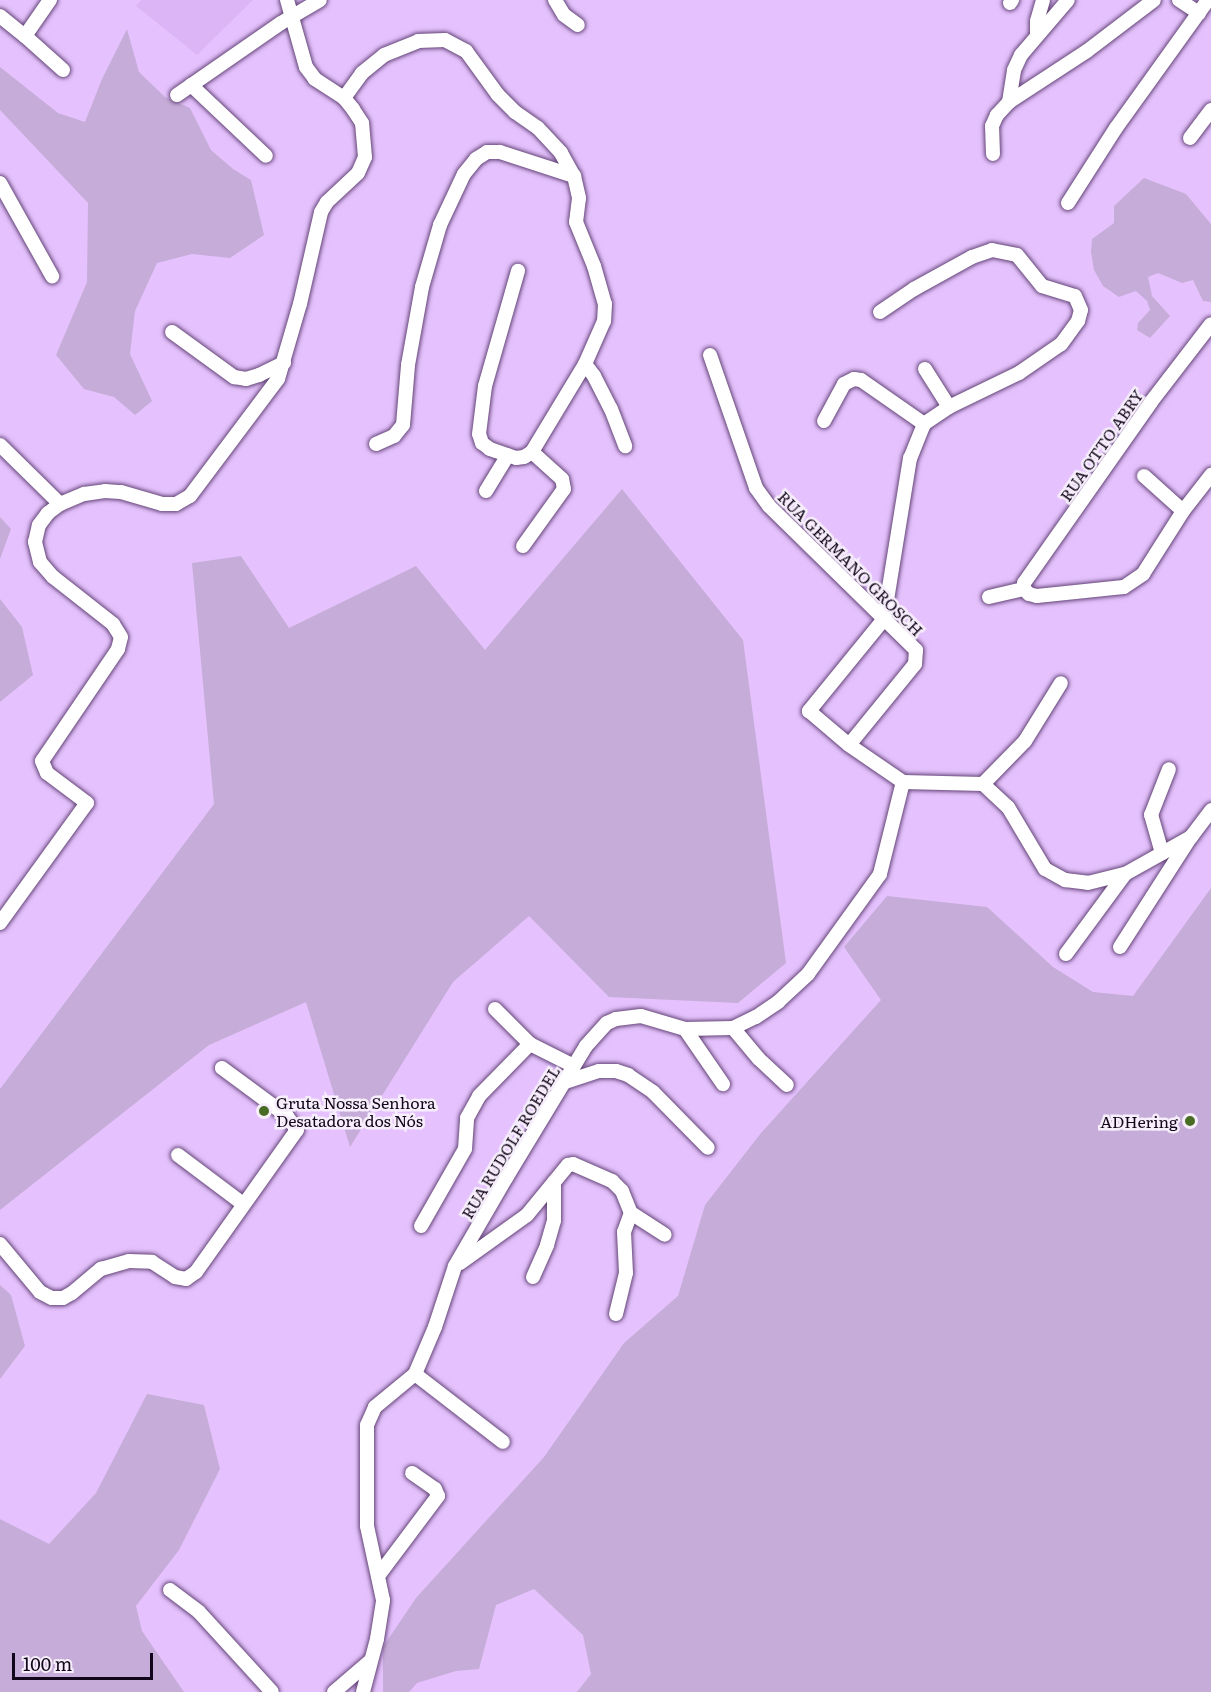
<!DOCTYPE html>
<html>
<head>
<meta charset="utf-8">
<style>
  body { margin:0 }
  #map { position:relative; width:1211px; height:1692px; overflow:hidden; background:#e5c2fd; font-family:Literata,serif }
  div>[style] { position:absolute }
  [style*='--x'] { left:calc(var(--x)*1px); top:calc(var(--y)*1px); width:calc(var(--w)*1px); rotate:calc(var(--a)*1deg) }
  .built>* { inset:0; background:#dcb5f6 }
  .green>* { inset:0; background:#c6acd8 }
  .roads { filter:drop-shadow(0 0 2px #644578) drop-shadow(0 0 2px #644578) }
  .minor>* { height:14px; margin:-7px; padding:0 7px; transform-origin:7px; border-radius:7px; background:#fff }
  .dots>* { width:16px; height:16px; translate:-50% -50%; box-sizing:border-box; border:3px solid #f6effb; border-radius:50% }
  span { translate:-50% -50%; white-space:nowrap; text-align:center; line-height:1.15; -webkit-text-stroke:5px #f6effb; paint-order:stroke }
  .street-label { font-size:16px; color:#12061a }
  .poi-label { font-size:16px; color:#12061a }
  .left { translate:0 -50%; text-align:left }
  .right { translate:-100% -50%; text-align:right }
  .scale { position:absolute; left:12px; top:1653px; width:141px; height:27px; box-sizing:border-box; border:3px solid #12061a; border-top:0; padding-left:8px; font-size:18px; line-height:21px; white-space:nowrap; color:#12061a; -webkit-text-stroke:4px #f6effb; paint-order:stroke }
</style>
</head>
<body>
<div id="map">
  <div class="built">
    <i style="clip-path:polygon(141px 0,253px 0,197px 55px,136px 6px)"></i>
  </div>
  <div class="green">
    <i style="clip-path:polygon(127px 29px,139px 72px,165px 97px,190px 108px,211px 150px,233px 169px,251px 180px,264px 235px,230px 258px,192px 254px,157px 263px,135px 311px,130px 354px,152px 401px,135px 415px,114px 397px,84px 389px,56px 355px,87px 282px,88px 203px,0 110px,0 67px,58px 113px,85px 122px,102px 79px)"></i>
    <i style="clip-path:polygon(1144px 178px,1186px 194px,1211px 224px,1211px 302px,1203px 301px,1193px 280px,1182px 283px,1158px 273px,1148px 277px,1152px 296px,1170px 316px,1150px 338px,1137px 330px,1138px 323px,1150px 310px,1147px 301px,1136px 291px,1119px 297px,1103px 286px,1094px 270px,1091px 252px,1092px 239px,1114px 223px,1114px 206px)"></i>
    <i style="clip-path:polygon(622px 489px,743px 640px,786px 963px,738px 1003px,609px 997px,529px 916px,453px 982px,350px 1147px,306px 1002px,209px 1045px,0 1210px,0 1089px,214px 804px,192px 563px,241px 556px,289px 628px,416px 566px,485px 650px)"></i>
    <i style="clip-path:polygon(0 517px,11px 529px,0 559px)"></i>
    <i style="clip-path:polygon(0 599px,22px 627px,33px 675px,0 702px)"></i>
    <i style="clip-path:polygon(1211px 888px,1211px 1692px,577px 1692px,591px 1674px,583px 1635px,534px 1589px,496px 1605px,479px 1669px,456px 1671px,417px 1683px,409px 1692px,383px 1692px,383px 1647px,416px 1598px,544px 1457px,624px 1343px,678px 1296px,705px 1205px,761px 1133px,881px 1000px,844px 947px,887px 896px,987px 907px,1053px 967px,1093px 992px,1133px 996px)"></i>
    <i style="clip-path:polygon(0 1285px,11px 1295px,25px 1346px,0 1379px)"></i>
    <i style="clip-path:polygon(147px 1394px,204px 1405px,220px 1469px,179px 1550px,136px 1606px,142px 1631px,184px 1692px,0 1692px,0 1519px,49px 1544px,96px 1493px)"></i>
  </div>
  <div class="roads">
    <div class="minor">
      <i style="--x:555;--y:0;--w:17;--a:59"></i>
      <i style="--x:564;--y:15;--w:17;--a:36"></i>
      <i style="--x:1179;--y:0;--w:24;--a:33"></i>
      <i style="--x:1010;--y:3;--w:4;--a:-56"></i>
      <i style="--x:0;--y:16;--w:32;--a:39"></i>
      <i style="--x:25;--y:36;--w:44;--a:-55.2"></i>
      <i style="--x:1037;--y:35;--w:14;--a:-90"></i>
      <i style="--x:1037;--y:21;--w:22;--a:-74"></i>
      <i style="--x:25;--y:36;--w:51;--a:41.8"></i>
      <i style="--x:191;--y:85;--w:103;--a:43.4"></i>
      <i style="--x:177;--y:95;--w:126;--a:-34.7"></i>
      <i style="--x:281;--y:23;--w:45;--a:-30.5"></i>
      <i style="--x:344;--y:98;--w:31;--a:-54"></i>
      <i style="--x:362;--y:73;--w:28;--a:-39"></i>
      <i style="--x:384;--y:55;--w:37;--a:-22"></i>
      <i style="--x:418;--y:41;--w:27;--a:-2"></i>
      <i style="--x:445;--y:40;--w:24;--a:28"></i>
      <i style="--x:466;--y:51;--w:54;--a:54"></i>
      <i style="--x:498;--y:95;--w:24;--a:45"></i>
      <i style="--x:515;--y:112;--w:28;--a:35"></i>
      <i style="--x:538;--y:128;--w:34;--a:47"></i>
      <i style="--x:561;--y:153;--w:26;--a:61"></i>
      <i style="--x:574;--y:176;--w:23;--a:77"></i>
      <i style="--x:579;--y:198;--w:24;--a:97"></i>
      <i style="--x:576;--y:222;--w:48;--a:67.8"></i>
      <i style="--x:594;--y:266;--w:40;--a:74"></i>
      <i style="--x:605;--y:304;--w:17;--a:93"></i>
      <i style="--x:604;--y:321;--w:47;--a:113.8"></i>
      <i style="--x:585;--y:364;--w:103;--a:121.1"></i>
      <i style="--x:532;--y:452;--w:9;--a:148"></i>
      <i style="--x:524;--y:457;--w:8;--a:173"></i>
      <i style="--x:516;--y:458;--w:28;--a:-161"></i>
      <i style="--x:490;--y:449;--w:10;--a:-143"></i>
      <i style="--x:482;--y:443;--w:9;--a:-108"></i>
      <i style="--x:479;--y:434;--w:48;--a:-82.9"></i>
      <i style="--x:485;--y:386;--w:120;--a:-74"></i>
      <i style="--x:1009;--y:102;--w:32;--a:-81"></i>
      <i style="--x:1014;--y:70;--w:17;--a:-65"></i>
      <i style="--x:1021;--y:55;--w:72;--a:-49.5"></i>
      <i style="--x:1190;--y:138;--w:35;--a:-53"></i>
      <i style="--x:993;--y:154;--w:28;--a:-92"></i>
      <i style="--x:992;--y:126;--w:12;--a:-66"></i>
      <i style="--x:997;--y:115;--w:18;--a:-47"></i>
      <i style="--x:1009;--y:102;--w:93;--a:-33.2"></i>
      <i style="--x:1087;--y:51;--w:84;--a:-37.3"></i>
      <i style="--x:0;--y:183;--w:107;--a:60.8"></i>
      <i style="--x:1068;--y:203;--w:89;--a:-57.4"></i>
      <i style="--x:1116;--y:128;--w:158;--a:-54.3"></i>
      <i style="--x:880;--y:312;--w:41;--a:-34.1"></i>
      <i style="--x:914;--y:289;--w:66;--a:-28.9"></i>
      <i style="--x:972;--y:257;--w:21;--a:-19"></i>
      <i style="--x:992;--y:250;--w:25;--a:11"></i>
      <i style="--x:1017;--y:255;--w:40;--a:51"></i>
      <i style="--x:1042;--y:286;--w:34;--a:17"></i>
      <i style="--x:1075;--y:296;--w:15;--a:67"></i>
      <i style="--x:1081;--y:310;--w:11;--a:105"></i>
      <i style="--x:1078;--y:321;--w:29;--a:126"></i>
      <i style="--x:1061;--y:344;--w:51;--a:145.4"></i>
      <i style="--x:1019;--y:373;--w:78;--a:154.1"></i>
      <i style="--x:949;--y:407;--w:30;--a:146"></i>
      <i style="--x:924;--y:424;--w:37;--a:112"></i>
      <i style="--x:910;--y:458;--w:163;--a:99.2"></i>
      <i style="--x:884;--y:619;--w:119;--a:129.2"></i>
      <i style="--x:809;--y:711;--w:52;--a:40.4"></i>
      <i style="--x:849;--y:745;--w:65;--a:34.4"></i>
      <i style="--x:903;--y:782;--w:80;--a:1.4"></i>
      <i style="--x:983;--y:784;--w:34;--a:43"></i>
      <i style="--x:1008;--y:807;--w:72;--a:59.2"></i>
      <i style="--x:1045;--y:869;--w:23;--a:29"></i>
      <i style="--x:1065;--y:880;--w:23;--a:7"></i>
      <i style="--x:1088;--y:883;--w:38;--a:-14"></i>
      <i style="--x:1125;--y:874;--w:76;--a:-29.3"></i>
      <i style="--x:1191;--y:837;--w:34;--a:-53"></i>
      <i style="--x:172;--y:332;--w:77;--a:36"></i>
      <i style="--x:234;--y:377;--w:12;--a:9"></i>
      <i style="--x:246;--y:379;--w:14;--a:-17"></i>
      <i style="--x:259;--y:375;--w:28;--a:-26"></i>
      <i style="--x:710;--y:355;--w:141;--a:70.9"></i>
      <i style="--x:756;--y:488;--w:22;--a:54"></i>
      <i style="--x:769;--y:506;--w:206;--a:44.4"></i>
      <i style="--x:916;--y:650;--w:14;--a:94"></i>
      <i style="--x:915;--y:664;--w:104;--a:129.2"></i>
      <i style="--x:585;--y:364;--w:15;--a:53"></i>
      <i style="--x:594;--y:376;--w:37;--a:63"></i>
      <i style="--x:611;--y:409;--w:40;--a:69"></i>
      <i style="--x:925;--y:369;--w:45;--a:57.7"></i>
      <i style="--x:824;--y:421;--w:42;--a:-61.6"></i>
      <i style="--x:844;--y:384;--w:11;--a:-27"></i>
      <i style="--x:854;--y:379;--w:7;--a:8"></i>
      <i style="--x:861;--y:380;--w:77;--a:34.9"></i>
      <i style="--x:376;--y:444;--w:20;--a:-24"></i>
      <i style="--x:394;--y:436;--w:14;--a:-51"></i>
      <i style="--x:403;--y:425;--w:60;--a:-85.2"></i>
      <i style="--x:408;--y:365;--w:79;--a:-79.8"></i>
      <i style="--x:422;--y:287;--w:65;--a:-73.8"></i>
      <i style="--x:440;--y:225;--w:56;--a:-64.8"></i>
      <i style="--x:464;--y:174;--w:19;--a:-51"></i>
      <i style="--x:476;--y:159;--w:13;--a:-32"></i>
      <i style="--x:487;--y:152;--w:13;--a:0"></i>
      <i style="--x:500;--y:152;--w:78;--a:18"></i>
      <i style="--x:0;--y:445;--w:84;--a:44.5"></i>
      <i style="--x:1144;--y:476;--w:52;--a:41.9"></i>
      <i style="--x:486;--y:491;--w:42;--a:-58.6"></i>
      <i style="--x:523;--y:546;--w:70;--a:-54.3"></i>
      <i style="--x:564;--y:489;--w:10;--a:-101"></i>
      <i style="--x:562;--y:479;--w:40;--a:-138"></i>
      <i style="--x:1024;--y:589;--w:6;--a:-90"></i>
      <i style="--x:1024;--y:583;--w:221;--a:-54.9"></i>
      <i style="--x:1151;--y:402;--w:98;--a:-52.4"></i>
      <i style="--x:989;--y:597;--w:36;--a:-13"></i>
      <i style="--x:1024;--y:589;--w:7;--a:45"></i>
      <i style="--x:1029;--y:594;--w:8;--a:14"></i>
      <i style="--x:1037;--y:596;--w:87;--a:-5.9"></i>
      <i style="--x:1124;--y:587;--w:23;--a:-34"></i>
      <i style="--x:1143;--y:574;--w:75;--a:-57.6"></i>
      <i style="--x:1183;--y:511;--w:46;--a:-52.1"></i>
      <i style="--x:983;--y:784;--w:60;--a:-45.7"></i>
      <i style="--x:1025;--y:741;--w:68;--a:-58.2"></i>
      <i style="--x:1162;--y:853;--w:40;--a:-106"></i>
      <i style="--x:1151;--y:815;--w:49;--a:-68.6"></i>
      <i style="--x:0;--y:923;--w:148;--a:-54.1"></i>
      <i style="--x:87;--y:803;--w:50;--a:-143.1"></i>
      <i style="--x:47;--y:773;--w:13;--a:-113"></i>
      <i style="--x:42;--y:761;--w:135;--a:-55.8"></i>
      <i style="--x:118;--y:649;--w:12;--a:-76"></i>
      <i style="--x:121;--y:637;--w:15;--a:-122"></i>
      <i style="--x:113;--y:624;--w:76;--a:-141.9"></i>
      <i style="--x:53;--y:577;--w:20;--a:-131"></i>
      <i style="--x:40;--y:562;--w:21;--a:-104"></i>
      <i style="--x:35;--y:542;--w:17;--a:-77"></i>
      <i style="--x:39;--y:525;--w:15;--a:-53"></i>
      <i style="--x:48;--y:513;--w:15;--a:-37"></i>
      <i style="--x:60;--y:504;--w:26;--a:-23"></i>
      <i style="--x:84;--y:494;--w:21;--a:-8"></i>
      <i style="--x:105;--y:491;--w:16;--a:4"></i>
      <i style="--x:121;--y:492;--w:43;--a:16.3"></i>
      <i style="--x:162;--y:504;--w:14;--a:0"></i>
      <i style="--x:176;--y:504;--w:16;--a:-30"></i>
      <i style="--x:190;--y:496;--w:146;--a:-53.1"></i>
      <i style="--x:278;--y:379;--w:78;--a:-73.7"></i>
      <i style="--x:300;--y:304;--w:94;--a:-77.1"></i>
      <i style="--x:321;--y:212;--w:12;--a:-59"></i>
      <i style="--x:327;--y:202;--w:42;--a:-43.1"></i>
      <i style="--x:358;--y:173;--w:17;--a:-66"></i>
      <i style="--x:365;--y:157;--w:34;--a:-95"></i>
      <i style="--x:362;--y:123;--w:17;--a:-123"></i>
      <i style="--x:353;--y:109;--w:14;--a:-129"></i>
      <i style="--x:344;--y:98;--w:35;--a:-147"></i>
      <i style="--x:315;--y:79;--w:15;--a:-127"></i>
      <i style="--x:306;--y:67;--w:70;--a:-105.8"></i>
      <i style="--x:1120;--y:947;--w:130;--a:-57.3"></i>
      <i style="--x:1066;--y:954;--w:99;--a:-53.6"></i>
      <i style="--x:495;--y:1009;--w:49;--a:45"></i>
      <i style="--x:530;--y:1044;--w:49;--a:26.6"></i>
      <i style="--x:733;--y:1028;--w:40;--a:50"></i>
      <i style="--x:759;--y:1059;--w:38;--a:43"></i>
      <i style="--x:685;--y:1029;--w:67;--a:55.4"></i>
      <i style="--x:562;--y:1083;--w:39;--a:-18"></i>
      <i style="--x:599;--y:1071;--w:17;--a:0"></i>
      <i style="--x:616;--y:1071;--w:13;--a:18"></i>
      <i style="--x:628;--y:1075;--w:30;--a:34"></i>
      <i style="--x:653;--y:1092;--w:78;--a:45.5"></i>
      <i style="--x:178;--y:1155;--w:81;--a:37"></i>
      <i style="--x:421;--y:1226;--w:89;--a:-60.3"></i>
      <i style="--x:465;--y:1149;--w:31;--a:-86"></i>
      <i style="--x:467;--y:1118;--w:25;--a:-61"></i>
      <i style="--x:479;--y:1096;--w:73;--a:-45.6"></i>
      <i style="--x:0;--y:1244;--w:62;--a:50.2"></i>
      <i style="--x:40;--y:1292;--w:13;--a:27"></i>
      <i style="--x:52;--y:1298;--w:11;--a:0"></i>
      <i style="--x:63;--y:1298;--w:10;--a:-29"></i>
      <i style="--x:72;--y:1293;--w:38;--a:-40"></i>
      <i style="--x:101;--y:1269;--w:29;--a:-16"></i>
      <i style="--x:129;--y:1261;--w:23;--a:2"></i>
      <i style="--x:152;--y:1262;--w:27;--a:33"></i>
      <i style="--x:175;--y:1277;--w:11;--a:10"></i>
      <i style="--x:186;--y:1279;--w:12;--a:-35"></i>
      <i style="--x:196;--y:1272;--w:174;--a:-54.6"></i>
      <i style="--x:297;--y:1130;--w:17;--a:-126"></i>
      <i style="--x:287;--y:1116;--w:81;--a:-143.6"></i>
      <i style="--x:460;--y:1263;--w:82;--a:-35.6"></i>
      <i style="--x:527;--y:1215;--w:65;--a:-50.6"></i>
      <i style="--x:568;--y:1165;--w:5;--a:-11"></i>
      <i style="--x:573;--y:1164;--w:43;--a:23.6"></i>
      <i style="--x:612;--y:1181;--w:14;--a:45"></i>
      <i style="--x:622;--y:1191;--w:24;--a:68"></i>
      <i style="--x:631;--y:1213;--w:40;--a:32.9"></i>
      <i style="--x:533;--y:1277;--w:35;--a:-66"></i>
      <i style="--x:547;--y:1245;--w:26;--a:-74"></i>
      <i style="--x:554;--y:1220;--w:38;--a:-90"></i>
      <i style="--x:616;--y:1314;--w:42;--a:-76.3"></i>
      <i style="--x:626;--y:1273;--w:41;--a:-92.8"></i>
      <i style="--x:624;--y:1232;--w:20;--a:-70"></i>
      <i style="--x:415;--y:1374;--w:111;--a:37.7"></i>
      <i style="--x:378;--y:1576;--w:100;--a:-53.1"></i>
      <i style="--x:438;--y:1496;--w:8;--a:-113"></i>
      <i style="--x:435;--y:1489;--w:28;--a:-145"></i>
      <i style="--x:170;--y:1590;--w:36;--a:37"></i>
      <i style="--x:199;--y:1612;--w:108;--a:47.6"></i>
      <i style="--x:334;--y:1692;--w:48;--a:-40.7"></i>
      <i style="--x:363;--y:1692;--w:55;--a:-75.2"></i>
      <i style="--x:377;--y:1639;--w:39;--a:-81"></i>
      <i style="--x:383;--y:1600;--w:76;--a:-102.2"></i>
      <i style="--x:367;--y:1526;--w:101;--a:-90"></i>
      <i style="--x:367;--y:1425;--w:20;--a:-66"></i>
      <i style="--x:375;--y:1407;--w:52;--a:-39.5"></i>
      <i style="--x:415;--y:1374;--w:51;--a:-66.9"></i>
      <i style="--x:435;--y:1327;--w:64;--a:-71.8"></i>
      <i style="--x:455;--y:1266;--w:102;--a:-59.9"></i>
      <i style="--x:506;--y:1178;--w:154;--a:-58.8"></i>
      <i style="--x:586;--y:1046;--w:31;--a:-48"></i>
      <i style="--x:607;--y:1023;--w:10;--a:-24"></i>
      <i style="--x:616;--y:1019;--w:25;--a:-7"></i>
      <i style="--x:641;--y:1016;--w:46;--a:16.5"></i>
      <i style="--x:685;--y:1029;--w:48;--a:-1.2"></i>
      <i style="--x:733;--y:1028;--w:25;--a:-26"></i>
      <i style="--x:756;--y:1017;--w:27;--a:-34"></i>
      <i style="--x:778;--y:1002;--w:41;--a:-43"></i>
      <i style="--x:808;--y:974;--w:123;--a:-54.2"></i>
      <i style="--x:880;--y:874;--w:95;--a:-76"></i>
    </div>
  </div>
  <div class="dots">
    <i style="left:264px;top:1111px;background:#496c24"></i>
    <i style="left:1190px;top:1121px;background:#496c24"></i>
  </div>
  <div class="street-label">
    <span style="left:1101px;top:445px;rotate:-55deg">RUA OTTO ABRY</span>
    <span style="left:851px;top:563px;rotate:45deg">RUA GERMANO GROSCH</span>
    <span style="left:510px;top:1142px;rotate:-59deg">RUA RUDOLF ROEDEL</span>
  </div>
  <div class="poi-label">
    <span class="left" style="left:276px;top:1111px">Gruta Nossa Senhora<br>Desatadora dos Nós</span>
    <span class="right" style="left:1178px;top:1121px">ADHering</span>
  </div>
  <div class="scale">100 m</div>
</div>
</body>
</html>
